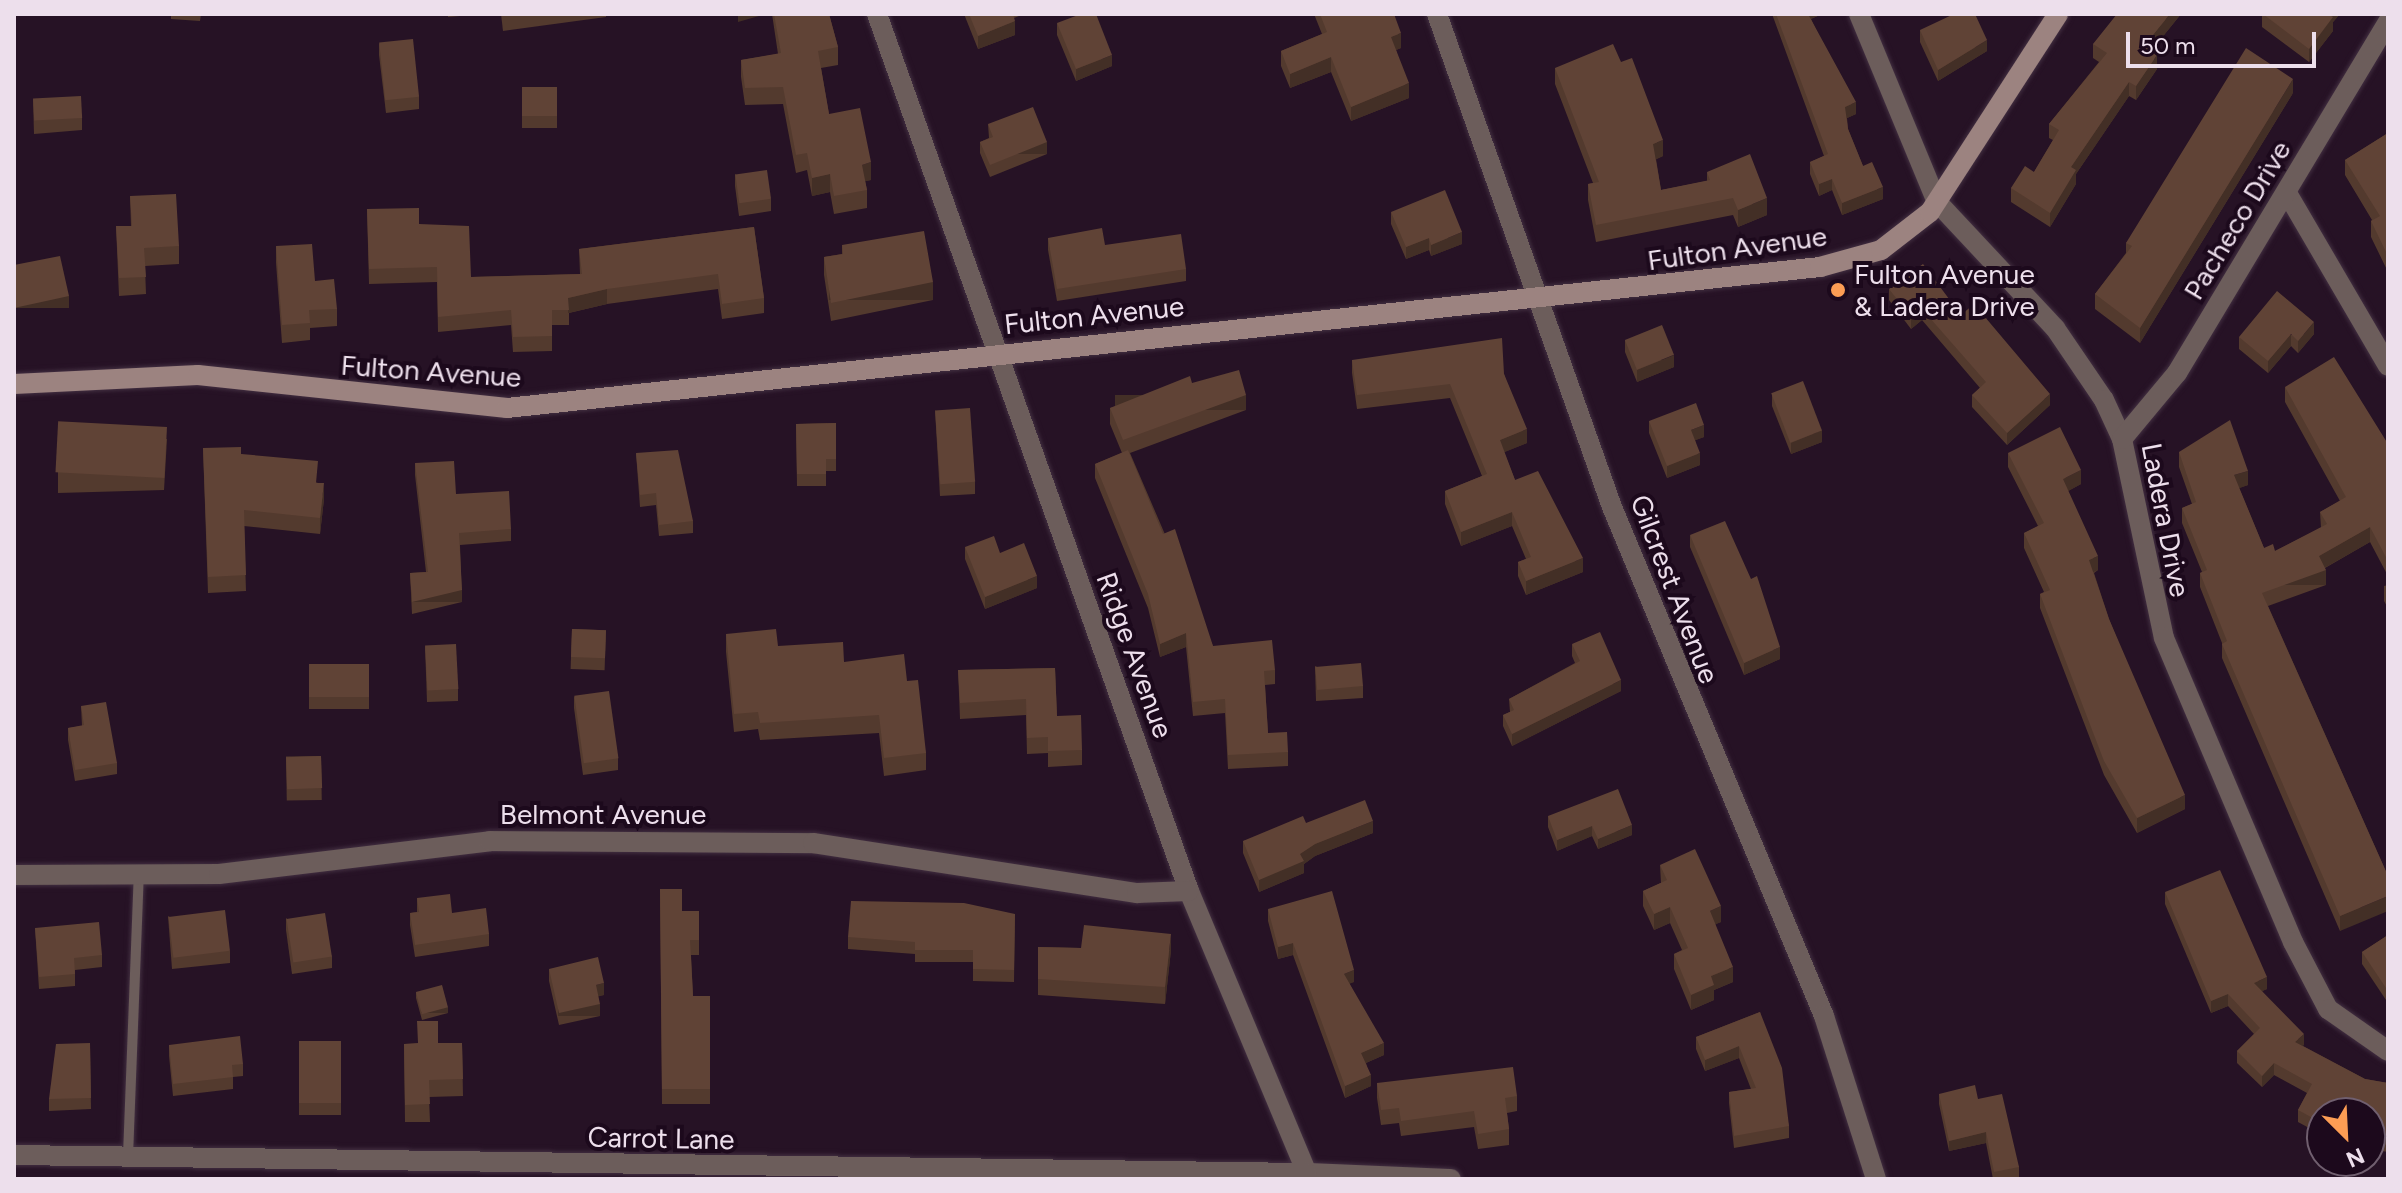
<!DOCTYPE html>
<html>
<head>
<meta charset="utf-8">
<style>
  body { margin:0 }
  #map { position:relative; width:2402px; height:1193px; overflow:hidden; background:#261225; font-family:Figtree,sans-serif }
  div>[style] { position:absolute }
  [style*='--x'] { left:calc(var(--x)*1px); top:calc(var(--y)*1px); width:calc(var(--w)*1px); rotate:calc(var(--a)*1deg) }
  .roads { filter:drop-shadow(0 0 2px #422f41) drop-shadow(0 0 2px #422f41) }
  .lane>* { height:10px; margin:-5px; padding:0 5px; transform-origin:5px; border-radius:5px; background:#6c5d5b }
  .street>* { height:20px; margin:-10px; padding:0 10px; transform-origin:10px; border-radius:10px; background:#6c5d5b }
  .secondary>* { height:20px; margin:-10px; padding:0 10px; transform-origin:10px; border-radius:10px; background:#9c8380 }
  .wall>* { inset:0; background:#533a2e; transform-origin:0 0 }
  .shaded-wall>* { inset:0; background:#432f26; transform-origin:0 0 }
  .building>* { inset:0; background:#604336; transform-origin:0 0 }
  .dots>* { width:22px; height:22px; translate:-50% -50%; box-sizing:border-box; border:4px solid #1c091c; border-radius:50% }
  span { translate:-50% -50%; white-space:nowrap; text-align:center; line-height:1.15; -webkit-text-stroke:8px #1c091c; paint-order:stroke }
  .street-label { font-size:28px; color:#eddfec }
  .poi-label { font-size:28px; color:#eddfec }
  .left { translate:0 -50%; text-align:left }
  .frame { position:absolute; inset:0; border:16px solid #eddfec; pointer-events:none }
  .north { position:absolute; left:2306px; top:1097px; width:80px; height:80px; box-sizing:border-box; background:#1c091c; border:2px solid #705f6f; border-radius:50%; rotate:156deg; font-size:22px; font-weight:700; line-height:32px; text-align:center; color:#eddfec }
  .north::after { content:''; display:block; margin:auto; width:28px; height:36px; background:#fc9d54; clip-path:polygon(50% 0,100% 100%,50% 72%,0 100%) }
  .scale { position:absolute; left:2126px; top:32px; width:190px; height:36px; box-sizing:border-box; border:4px solid #eddfec; border-top:0; padding-left:10px; font-size:24px; line-height:28px; white-space:nowrap; color:#eddfec; -webkit-text-stroke:6px #1c091c; paint-order:stroke }
</style>
</head>
<body>
<div id="map">
  <div class="roads">
    <div class="lane">
      <i style="--x:128;--y:1156;--w:281;--a:-87.8"></i>
    </div>
    <div class="street">
      <i style="--x:877;--y:14;--w:931;--a:70.42"></i>
      <i style="--x:1189;--y:891;--w:306;--a:67.3"></i>
      <i style="--x:1307;--y:1173;--w:144;--a:2.4"></i>
      <i style="--x:1437;--y:14;--w:523;--a:70.46"></i>
      <i style="--x:1612;--y:507;--w:551;--a:67.39"></i>
      <i style="--x:1824;--y:1016;--w:171;--a:72.3"></i>
      <i style="--x:1859;--y:14;--w:204;--a:67.5"></i>
      <i style="--x:1937;--y:202;--w:173;--a:46.9"></i>
      <i style="--x:2055;--y:328;--w:87;--a:55.8"></i>
      <i style="--x:2104;--y:400;--w:43;--a:65.2"></i>
      <i style="--x:2122;--y:439;--w:203;--a:78.1"></i>
      <i style="--x:2164;--y:638;--w:330;--a:67"></i>
      <i style="--x:2293;--y:942;--w:76;--a:62.4"></i>
      <i style="--x:2328;--y:1009;--w:73;--a:35"></i>
      <i style="--x:2287;--y:193;--w:200;--a:59.7"></i>
      <i style="--x:2122;--y:439;--w:86;--a:-50.2"></i>
      <i style="--x:2177;--y:373;--w:410;--a:-59"></i>
      <i style="--x:14;--y:875;--w:205;--a:-0.3"></i>
      <i style="--x:219;--y:874;--w:273;--a:-6.9"></i>
      <i style="--x:490;--y:841;--w:323;--a:0.4"></i>
      <i style="--x:813;--y:843;--w:328;--a:8.8"></i>
      <i style="--x:1137;--y:893;--w:52;--a:-2.2"></i>
      <i style="--x:14;--y:1155;--w:1293;--a:0.8"></i>
    </div>
    <div class="secondary">
      <i style="--x:14;--y:384;--w:184;--a:-2.8"></i>
      <i style="--x:198;--y:375;--w:311;--a:6.1"></i>
      <i style="--x:507;--y:408;--w:1321;--a:-6.13"></i>
      <i style="--x:1820;--y:267;--w:63;--a:-15.6"></i>
      <i style="--x:1881;--y:250;--w:62;--a:-37.8"></i>
      <i style="--x:1930;--y:212;--w:236;--a:-57.1"></i>
    </div>
  </div>
  <div class="wall">
    <i style="clip-path:polygon(171px 14px,201px 14px,200px 21px,171px 19px)"></i>
    <i style="clip-path:polygon(448px 14px,483px 14px,448px 17px)"></i>
    <i style="clip-path:polygon(501px 14px,606px 14px,606px 17px,503px 31px)"></i>
    <i style="clip-path:polygon(772px 14px,829px 14px,838px 47px,838px 65px,821px 68px,829px 114px,871px 180px,865px 181px,867px 190px,867px 208px,834px 214px,830px 192px,812px 196px,807px 170px,796px 173px,783px 104px,745px 105px,741px 77px,741px 60px,778px 54px)"></i>
    <i style="clip-path:polygon(964px 14px,1024px 14px,1014px 18px,1015px 35px,978px 49px)"></i>
    <i style="clip-path:polygon(1314px 14px,1394px 14px,1401px 48px,1396px 50px,1409px 98px,1351px 121px,1331px 72px,1290px 88px,1281px 66px,1281px 51px,1322px 34px)"></i>
    <i style="clip-path:polygon(1772px 14px,1822px 14px,1811px 19px,1856px 114px,1847px 118px,1848px 129px,1863px 166px,1883px 199px,1842px 215px,1832px 190px,1819px 196px,1810px 174px,1810px 162px,1824px 156px)"></i>
    <i style="clip-path:polygon(2181px 14px,2151px 51px,2157px 69px,2136px 100px,2129px 96px,2076px 174px,2076px 184px,2050px 227px,2011px 202px,2011px 188px,2034px 172px,2053px 140px,2049px 138px,2049px 124px,2099px 62px,2093px 58px,2093px 44px)"></i>
    <i style="clip-path:polygon(2262px 14px,2340px 14px,2333px 22px,2333px 31px,2309px 62px,2262px 27px)"></i>
    <i style="clip-path:polygon(1057px 23px,1112px 66px,1076px 81px,1057px 35px)"></i>
    <i style="clip-path:polygon(1920px 30px,1987px 51px,1938px 81px,1920px 42px)"></i>
    <i style="clip-path:polygon(379px 43px,419px 97px,419px 109px,386px 113px,379px 55px)"></i>
    <i style="clip-path:polygon(1621px 62px,1663px 156px,1656px 159px,1661px 190px,1707px 181px,1707px 172px,1767px 215px,1738px 227px,1733px 215px,1596px 242px,1588px 200px,1588px 184px,1593px 183px,1555px 84px,1555px 68px)"></i>
    <i style="left:522px;top:87px;width:35px;height:41px"></i>
    <i style="clip-path:polygon(2293px 93px,2140px 343px,2095px 309px,2095px 294px,2126px 253px,2126px 243px)"></i>
    <i style="clip-path:polygon(33px 99px,82px 118px,82px 130px,34px 134px)"></i>
    <i style="clip-path:polygon(988px 124px,1047px 154px,990px 177px,980px 153px,980px 142px,989px 138px)"></i>
    <i style="clip-path:polygon(2388px 133px,2388px 272px,2371px 237px,2371px 221px,2372px 220px,2345px 175px,2345px 160px)"></i>
    <i style="clip-path:polygon(735px 174px,771px 199px,771px 211px,739px 216px,735px 186px)"></i>
    <i style="clip-path:polygon(130px 196px,179px 246px,179px 264px,145px 266px,146px 294px,119px 296px,116px 226px,131px 226px)"></i>
    <i style="clip-path:polygon(367px 209px,419px 224px,471px 277px,580px 274px,579px 249px,754px 227px,764px 298px,764px 313px,722px 319px,718px 289px,607px 304px,569px 313px,569px 325px,552px 325px,552px 351px,513px 352px,511px 325px,438px 332px,437px 282px,369px 284px)"></i>
    <i style="clip-path:polygon(1391px 212px,1462px 244px,1431px 256px,1429px 250px,1406px 259px,1391px 224px)"></i>
    <i style="clip-path:polygon(1048px 238px,1105px 245px,1186px 269px,1186px 281px,1057px 301px,1048px 250px)"></i>
    <i style="clip-path:polygon(842px 245px,933px 300px,831px 321px,824px 275px,824px 257px,842px 254px)"></i>
    <i style="clip-path:polygon(276px 246px,315px 281px,337px 309px,337px 326px,310px 328px,310px 340px,282px 343px,276px 263px)"></i>
    <i style="clip-path:polygon(1889px 289px,1961px 315px,2050px 405px,2007px 445px,1972px 407px,1972px 395px,1980px 388px,1922px 320px,1911px 329px,1889px 300px)"></i>
    <i style="clip-path:polygon(2314px 334px,2298px 353px,2291px 346px,2268px 373px,2239px 349px,2239px 337px)"></i>
    <i style="clip-path:polygon(1625px 340px,1674px 367px,1637px 382px,1625px 352px)"></i>
    <i style="clip-path:polygon(1352px 360px,1504px 374px,1527px 443px,1504px 452px,1515px 480px,1583px 572px,1526px 595px,1518px 576px,1518px 562px,1526px 559px,1512px 526px,1461px 546px,1445px 504px,1445px 491px,1482px 476px,1450px 398px,1357px 409px,1352px 373px)"></i>
    <i style="clip-path:polygon(1192px 383px,1246px 410px,1130px 453px,1213px 646px,1275px 670px,1275px 684px,1265px 685px,1268px 733px,1288px 752px,1288px 766px,1228px 769px,1225px 713px,1193px 716px,1186px 647px,1160px 657px,1148px 608px,1095px 478px,1095px 464px,1122px 453px,1110px 424px,1110px 408px)"></i>
    <i style="clip-path:polygon(2285px 387px,2388px 444px,2388px 576px,2370px 542px,2325px 568px,2326px 585px,2268px 606px,2388px 876px,2340px 931px,2222px 658px,2222px 643px,2200px 587px,2200px 573px,2202px 572px,2182px 523px,2182px 508px,2192px 504px,2179px 467px,2179px 452px,2248px 485px,2239px 488px,2264px 548px,2275px 551px,2321px 528px,2320px 512px,2340px 501px,2285px 402px)"></i>
    <i style="clip-path:polygon(1772px 394px,1822px 442px,1791px 454px,1772px 406px)"></i>
    <i style="clip-path:polygon(935px 410px,975px 482px,975px 494px,940px 496px)"></i>
    <i style="clip-path:polygon(1649px 421px,1704px 437px,1695px 440px,1700px 465px,1667px 478px,1649px 433px)"></i>
    <i style="clip-path:polygon(836px 423px,836px 471px,826px 471px,826px 486px,797px 486px,796px 424px)"></i>
    <i style="clip-path:polygon(58px 430px,167px 439px,164px 490px,58px 493px)"></i>
    <i style="clip-path:polygon(203px 448px,241px 454px,318px 483px,324px 499px,320px 534px,244px 526px,246px 591px,208px 593px)"></i>
    <i style="clip-path:polygon(636px 453px,693px 521px,693px 533px,659px 536px,656px 505px,640px 507px)"></i>
    <i style="clip-path:polygon(2008px 453px,2081px 484px,2068px 491px,2098px 570px,2094px 573px,2109px 619px,2185px 809px,2137px 833px,2104px 775px,2040px 608px,2040px 594px,2044px 592px,2024px 548px,2024px 533px,2038px 526px,2008px 467px)"></i>
    <i style="clip-path:polygon(415px 463px,456px 494px,511px 529px,511px 541px,460px 545px,462px 602px,412px 614px,410px 573px,426px 572px,415px 475px)"></i>
    <i style="clip-path:polygon(1690px 535px,1780px 659px,1744px 675px,1690px 547px)"></i>
    <i style="clip-path:polygon(965px 547px,1000px 553px,1037px 588px,985px 609px,965px 559px)"></i>
    <i style="clip-path:polygon(2388px 585px,2388px 608px,2384px 601px,2384px 586px)"></i>
    <i style="left:572px;top:629px;width:34px;height:40px;rotate:2deg"></i>
    <i style="clip-path:polygon(726px 634px,844px 662px,907px 681px,926px 753px,926px 770px,884px 776px,879px 733px,760px 740px,758px 729px,734px 732px,726px 652px)"></i>
    <i style="clip-path:polygon(1572px 644px,1621px 691px,1512px 746px,1503px 726px,1503px 715px,1510px 712px,1509px 699px,1575px 663px,1572px 656px)"></i>
    <i style="clip-path:polygon(425px 646px,458px 689px,458px 701px,427px 702px)"></i>
    <i style="left:309px;top:664px;width:60px;height:45px"></i>
    <i style="clip-path:polygon(1315px 666px,1363px 686px,1363px 698px,1316px 701px)"></i>
    <i style="clip-path:polygon(1055px 668px,1057px 716px,1082px 750px,1082px 765px,1048px 767px,1048px 753px,1027px 754px,1026px 715px,960px 719px,958px 670px)"></i>
    <i style="clip-path:polygon(574px 696px,618px 758px,618px 770px,583px 775px,574px 708px)"></i>
    <i style="clip-path:polygon(81px 706px,117px 763px,117px 774px,75px 781px,68px 740px,68px 728px,82px 726px)"></i>
    <i style="left:321px;top:756px;width:44px;height:35px;rotate:89deg"></i>
    <i style="clip-path:polygon(1548px 816px,1632px 835px,1598px 849px,1592px 836px,1557px 851px,1548px 827px)"></i>
    <i style="clip-path:polygon(1306px 823px,1373px 833px,1315px 856px,1304px 864px,1304px 873px,1259px 892px,1243px 853px,1243px 841px)"></i>
    <i style="clip-path:polygon(1660px 865px,1721px 922px,1715px 924px,1733px 982px,1714px 990px,1714px 1000px,1691px 1010px,1674px 969px,1674px 954px,1682px 950px,1670px 923px,1654px 930px,1643px 906px,1643px 891px,1661px 883px)"></i>
    <i style="clip-path:polygon(660px 889px,682px 911px,699px 911px,699px 955px,691px 955px,693px 996px,710px 996px,710px 1104px,662px 1104px)"></i>
    <i style="clip-path:polygon(2165px 892px,2267px 989px,2262px 991px,2303px 1046px,2365px 1079px,2388px 1083px,2388px 1152px,2370px 1149px,2370px 1132px,2372px 1122px,2370px 1121px,2370px 1113px,2322px 1113px,2322px 1135px,2298px 1122px,2298px 1110px,2307px 1093px,2274px 1075px,2262px 1087px,2237px 1063px,2237px 1051px,2254px 1034px,2228px 1006px,2211px 1013px,2165px 904px)"></i>
    <i style="clip-path:polygon(417px 898px,452px 913px,489px 934px,489px 946px,415px 957px,410px 925px,410px 913px,417px 912px)"></i>
    <i style="clip-path:polygon(1268px 909px,1354px 982px,1349px 983px,1384px 1055px,1366px 1063px,1371px 1086px,1345px 1098px,1293px 955px,1278px 959px,1268px 921px)"></i>
    <i style="clip-path:polygon(1015px 914px,1014px 982px,973px 981px,973px 962px,915px 962px,915px 954px,848px 949px,848px 937px)"></i>
    <i style="clip-path:polygon(168px 916px,230px 951px,230px 963px,172px 969px)"></i>
    <i style="clip-path:polygon(286px 918px,332px 956px,332px 968px,292px 974px,286px 930px)"></i>
    <i style="clip-path:polygon(35px 928px,102px 955px,102px 967px,75px 970px,75px 986px,39px 989px)"></i>
    <i style="clip-path:polygon(2388px 935px,2388px 1003px,2362px 964px,2362px 952px)"></i>
    <i style="clip-path:polygon(1038px 947px,1171px 950px,1165px 1004px,1038px 995px)"></i>
    <i style="clip-path:polygon(549px 969px,604px 995px,598px 996px,600px 1016px,559px 1025px,549px 981px)"></i>
    <i style="clip-path:polygon(416px 992px,448px 1013px,422px 1020px,416px 998px)"></i>
    <i style="clip-path:polygon(1760px 1012px,1789px 1126px,1789px 1138px,1734px 1148px,1729px 1103px,1729px 1092px,1751px 1089px,1739px 1058px,1705px 1071px,1696px 1049px,1696px 1037px)"></i>
    <i style="left:299px;top:1041px;width:42px;height:74px"></i>
    <i style="clip-path:polygon(90px 1043px,91px 1109px,49px 1111px,49px 1099px)"></i>
    <i style="clip-path:polygon(462px 1043px,463px 1096px,429px 1097px,430px 1122px,405px 1122px,404px 1044px)"></i>
    <i style="clip-path:polygon(169px 1045px,243px 1064px,243px 1076px,233px 1077px,233px 1089px,173px 1096px,169px 1056px)"></i>
    <i style="clip-path:polygon(1377px 1083px,1517px 1096px,1517px 1111px,1507px 1113px,1509px 1129px,1509px 1145px,1478px 1149px,1474px 1127px,1401px 1136px,1399px 1123px,1381px 1125px,1377px 1098px)"></i>
    <i style="clip-path:polygon(1939px 1094px,1978px 1099px,2019px 1167px,2019px 1178px,1993px 1179px,1986px 1143px,1949px 1151px,1939px 1104px)"></i>
  </div>
  <div class="shaded-wall">
    <i style="clip-path:polygon(738px 14px,766px 14px,738px 22px)"></i>
    <i style="clip-path:polygon(1806px 14px,1822px 14px,1806px 21px)"></i>
    <i style="clip-path:polygon(2170px 14px,2181px 14px,2144px 60px,2144px 46px)"></i>
    <i style="clip-path:polygon(2328px 14px,2340px 14px,2333px 22px,2333px 31px,2309px 62px,2309px 49px)"></i>
    <i style="clip-path:polygon(1015px 21px,1015px 35px,978px 49px,978px 36px)"></i>
    <i style="clip-path:polygon(1401px 33px,1401px 48px,1391px 52px,1391px 37px)"></i>
    <i style="clip-path:polygon(1987px 40px,1987px 51px,1938px 81px,1938px 70px)"></i>
    <i style="clip-path:polygon(1112px 55px,1112px 66px,1076px 81px,1076px 69px)"></i>
    <i style="clip-path:polygon(2157px 55px,2157px 69px,2136px 100px,2136px 86px)"></i>
    <i style="clip-path:polygon(1331px 57px,1331px 72px,1290px 88px,1290px 74px)"></i>
    <i style="clip-path:polygon(2293px 79px,2293px 93px,2140px 343px,2140px 328px)"></i>
    <i style="clip-path:polygon(2129px 82px,2129px 96px,2076px 174px,2076px 184px,2050px 227px,2050px 213px,2071px 167px)"></i>
    <i style="clip-path:polygon(1409px 83px,1409px 98px,1351px 121px,1351px 107px)"></i>
    <i style="clip-path:polygon(1856px 102px,1856px 114px,1845px 119px,1845px 107px)"></i>
    <i style="clip-path:polygon(1663px 140px,1663px 156px,1653px 161px,1653px 144px)"></i>
    <i style="left:1047px;top:142px;width:12px;height:61px;rotate:90deg"></i>
    <i style="clip-path:polygon(871px 162px,871px 180px,862px 182px,862px 165px)"></i>
    <i style="clip-path:polygon(830px 174px,830px 192px,812px 196px,812px 178px)"></i>
    <i style="clip-path:polygon(1832px 179px,1832px 190px,1819px 196px,1819px 184px)"></i>
    <i style="clip-path:polygon(1883px 187px,1883px 199px,1842px 215px,1842px 203px)"></i>
    <i style="clip-path:polygon(1767px 198px,1767px 215px,1738px 227px,1738px 210px)"></i>
    <i style="clip-path:polygon(1462px 232px,1462px 244px,1431px 256px,1431px 245px)"></i>
    <i style="clip-path:polygon(1429px 238px,1429px 250px,1406px 259px,1406px 247px)"></i>
    <i style="left:933px;top:282px;width:18px;height:104px;rotate:90deg"></i>
    <i style="clip-path:polygon(607px 289px,607px 304px,568px 313px,568px 298px)"></i>
    <i style="left:69px;top:296px;width:12px;height:56px;rotate:90deg"></i>
    <i style="clip-path:polygon(1922px 309px,1922px 320px,1911px 329px,1911px 317px)"></i>
    <i style="clip-path:polygon(2314px 322px,2314px 334px,2298px 353px,2298px 341px)"></i>
    <i style="clip-path:polygon(2291px 334px,2291px 346px,2268px 373px,2268px 361px)"></i>
    <i style="clip-path:polygon(1674px 355px,1674px 367px,1637px 382px,1637px 370px)"></i>
    <i style="clip-path:polygon(2050px 394px,2050px 405px,2007px 445px,2007px 433px)"></i>
    <i style="left:1246px;top:395px;width:15px;height:131px;rotate:90deg"></i>
    <i style="clip-path:polygon(1704px 425px,1704px 437px,1691px 442px,1691px 430px)"></i>
    <i style="clip-path:polygon(1527px 429px,1527px 443px,1500px 454px,1500px 440px)"></i>
    <i style="clip-path:polygon(1822px 430px,1822px 442px,1791px 454px,1791px 443px)"></i>
    <i style="clip-path:polygon(1700px 453px,1700px 465px,1667px 478px,1667px 466px)"></i>
    <i style="clip-path:polygon(2081px 470px,2081px 484px,2063px 494px,2063px 479px)"></i>
    <i style="clip-path:polygon(2248px 471px,2248px 485px,2234px 490px,2234px 475px)"></i>
    <i style="clip-path:polygon(324px 483px,324px 499px,320px 534px,320px 518px)"></i>
    <i style="clip-path:polygon(1512px 512px,1512px 526px,1461px 546px,1461px 532px)"></i>
    <i style="clip-path:polygon(2370px 527px,2370px 542px,2319px 571px,2319px 556px)"></i>
    <i style="clip-path:polygon(2098px 556px,2098px 570px,2089px 574px,2089px 560px)"></i>
    <i style="clip-path:polygon(1583px 558px,1583px 572px,1526px 595px,1526px 581px)"></i>
    <i style="left:2326px;top:570px;width:15px;height:68px;rotate:90deg"></i>
    <i style="clip-path:polygon(1037px 576px,1037px 588px,985px 609px,985px 597px)"></i>
    <i style="left:462px;top:590px;width:12px;height:51px;rotate:90deg"></i>
    <i style="clip-path:polygon(1186px 633px,1186px 647px,1160px 657px,1160px 644px)"></i>
    <i style="clip-path:polygon(1780px 647px,1780px 659px,1744px 675px,1744px 663px)"></i>
    <i style="clip-path:polygon(1621px 680px,1621px 691px,1512px 746px,1512px 734px)"></i>
    <i style="clip-path:polygon(2185px 795px,2185px 809px,2137px 833px,2137px 818px)"></i>
    <i style="clip-path:polygon(1373px 821px,1373px 833px,1315px 856px,1304px 864px,1304px 873px,1259px 892px,1259px 880px,1315px 844px)"></i>
    <i style="clip-path:polygon(1632px 825px,1632px 835px,1598px 849px,1598px 839px)"></i>
    <i style="clip-path:polygon(1592px 826px,1592px 836px,1557px 851px,1557px 840px)"></i>
    <i style="clip-path:polygon(2388px 896px,2388px 911px,2340px 931px,2340px 916px)"></i>
    <i style="clip-path:polygon(1721px 906px,1721px 922px,1710px 927px,1710px 911px)"></i>
    <i style="clip-path:polygon(1670px 907px,1670px 923px,1654px 930px,1654px 914px)"></i>
    <i style="clip-path:polygon(1171px 934px,1171px 950px,1165px 1004px,1165px 987px)"></i>
    <i style="clip-path:polygon(1293px 943px,1293px 955px,1278px 959px,1278px 947px)"></i>
    <i style="clip-path:polygon(1733px 967px,1733px 982px,1714px 990px,1714px 1000px,1691px 1010px,1691px 995px,1711px 976px)"></i>
    <i style="clip-path:polygon(1354px 970px,1354px 982px,1344px 986px,1344px 974px)"></i>
    <i style="clip-path:polygon(2267px 977px,2267px 989px,2254px 995px,2254px 983px)"></i>
    <i style="clip-path:polygon(604px 983px,604px 995px,596px 997px,596px 985px)"></i>
    <i style="clip-path:polygon(2228px 994px,2228px 1006px,2211px 1013px,2211px 1001px)"></i>
    <i style="left:600px;top:1004px;width:12px;height:42px;rotate:90deg"></i>
    <i style="left:448px;top:1007px;width:6px;height:27px;rotate:90deg"></i>
    <i style="clip-path:polygon(2304px 1034px,2304px 1045px,2295px 1054px,2295px 1042px)"></i>
    <i style="clip-path:polygon(1384px 1043px,1384px 1055px,1361px 1065px,1361px 1053px)"></i>
    <i style="clip-path:polygon(1739px 1046px,1739px 1058px,1705px 1071px,1705px 1060px)"></i>
    <i style="clip-path:polygon(2274px 1063px,2274px 1075px,2262px 1087px,2262px 1076px)"></i>
    <i style="clip-path:polygon(1371px 1075px,1371px 1086px,1345px 1098px,1345px 1086px)"></i>
    <i style="clip-path:polygon(1986px 1132px,1986px 1143px,1949px 1151px,1949px 1141px)"></i>
  </div>
  <div class="building">
    <i style="clip-path:polygon(774px 14px,829px 14px,838px 47px,818px 51px,829px 114px,860px 108px,871px 162px,862px 165px,867px 190px,834px 196px,830px 174px,812px 178px,807px 153px,796px 155px,783px 87px,745px 88px,741px 60px,781px 53px)"></i>
    <i style="clip-path:polygon(969px 14px,1013px 14px,1015px 21px,978px 36px)"></i>
    <i style="clip-path:polygon(1081px 14px,1096px 14px,1112px 55px,1076px 69px,1057px 23px)"></i>
    <i style="clip-path:polygon(1320px 14px,1394px 14px,1401px 33px,1391px 37px,1409px 83px,1351px 107px,1331px 57px,1290px 74px,1281px 51px,1327px 32px)"></i>
    <i style="clip-path:polygon(1776px 14px,1808px 14px,1856px 102px,1845px 107px,1848px 129px,1863px 166px,1872px 162px,1883px 187px,1842px 203px,1832px 179px,1819px 184px,1810px 162px,1828px 154px)"></i>
    <i style="clip-path:polygon(1954px 14px,1975px 14px,1987px 40px,1938px 70px,1920px 30px)"></i>
    <i style="clip-path:polygon(2117px 14px,2170px 14px,2144px 46px,2157px 55px,2136px 86px,2129px 82px,2071px 167px,2076px 170px,2050px 213px,2011px 188px,2025px 166px,2034px 172px,2059px 130px,2049px 124px,2107px 53px,2093px 44px)"></i>
    <i style="clip-path:polygon(2263px 14px,2328px 14px,2333px 17px,2309px 49px)"></i>
    <i style="left:413px;top:39px;width:58px;height:34px;rotate:84deg"></i>
    <i style="clip-path:polygon(1613px 44px,1621px 62px,1632px 58px,1663px 140px,1653px 144px,1661px 190px,1710px 180px,1707px 172px,1750px 154px,1767px 198px,1738px 210px,1733px 198px,1596px 225px,1588px 184px,1599px 182px,1555px 68px)"></i>
    <i style="clip-path:polygon(2246px 48px,2293px 79px,2140px 328px,2095px 294px,2132px 246px,2126px 243px)"></i>
    <i style="left:522px;top:87px;width:35px;height:29px"></i>
    <i style="left:81px;top:96px;width:22px;height:48px;rotate:87deg"></i>
    <i style="clip-path:polygon(1033px 107px,1047px 142px,990px 165px,980px 142px,993px 137px,988px 124px)"></i>
    <i style="clip-path:polygon(2388px 133px,2388px 256px,2371px 221px,2380px 216px,2345px 160px)"></i>
    <i style="left:767px;top:170px;width:29px;height:32px;rotate:82deg"></i>
    <i style="clip-path:polygon(1445px 190px,1462px 232px,1431px 245px,1429px 238px,1406px 247px,1391px 212px)"></i>
    <i style="clip-path:polygon(176px 194px,179px 246px,144px 248px,146px 277px,119px 278px,116px 226px,132px 226px,130px 196px)"></i>
    <i style="clip-path:polygon(419px 208px,419px 224px,469px 226px,471px 277px,582px 274px,579px 249px,754px 227px,764px 298px,722px 304px,718px 274px,607px 289px,568px 298px,569px 310px,552px 310px,552px 336px,513px 337px,511px 310px,438px 317px,437px 267px,369px 269px,367px 209px)"></i>
    <i style="clip-path:polygon(1102px 228px,1105px 245px,1181px 234px,1186px 269px,1057px 289px,1048px 238px)"></i>
    <i style="clip-path:polygon(924px 231px,933px 282px,831px 303px,824px 257px,843px 254px,842px 245px)"></i>
    <i style="clip-path:polygon(312px 244px,315px 281px,334px 279px,337px 309px,309px 310px,310px 323px,282px 325px,276px 246px)"></i>
    <i style="clip-path:polygon(60px 256px,69px 296px,14px 308px,14px 265px)"></i>
    <i style="clip-path:polygon(1923px 264px,1961px 315px,1974px 304px,2050px 394px,2007px 433px,1972px 395px,1986px 382px,1922px 309px,1911px 317px,1889px 289px)"></i>
    <i style="clip-path:polygon(2277px 291px,2314px 322px,2298px 341px,2291px 334px,2268px 361px,2239px 337px)"></i>
    <i style="left:1662px;top:325px;width:32px;height:40px;rotate:68deg"></i>
    <i style="clip-path:polygon(1502px 338px,1504px 374px,1527px 429px,1500px 440px,1515px 480px,1538px 471px,1583px 558px,1526px 581px,1518px 562px,1531px 557px,1512px 512px,1461px 532px,1445px 491px,1487px 474px,1450px 384px,1357px 395px,1352px 360px)"></i>
    <i style="clip-path:polygon(2334px 357px,2388px 444px,2388px 561px,2370px 527px,2319px 556px,2326px 570px,2262px 593px,2388px 876px,2388px 896px,2340px 916px,2222px 644px,2227px 641px,2200px 573px,2207px 570px,2182px 508px,2196px 502px,2179px 452px,2230px 420px,2248px 471px,2234px 475px,2264px 548px,2273px 544px,2275px 551px,2327px 524px,2320px 512px,2346px 497px,2285px 387px)"></i>
    <i style="clip-path:polygon(1239px 370px,1246px 395px,1123px 440px,1110px 408px,1190px 376px,1192px 383px)"></i>
    <i style="left:1803px;top:381px;width:53px;height:34px;rotate:69deg"></i>
    <i style="clip-path:polygon(1696px 403px,1704px 425px,1691px 430px,1700px 453px,1667px 466px,1649px 421px)"></i>
    <i style="left:970px;top:408px;width:74px;height:35px;rotate:86deg"></i>
    <i style="clip-path:polygon(836px 423px,836px 459px,826px 459px,826px 474px,797px 474px,796px 424px)"></i>
    <i style="left:167px;top:427px;width:51px;height:109px;rotate:93deg"></i>
    <i style="clip-path:polygon(2060px 427px,2081px 470px,2063px 479px,2098px 556px,2089px 560px,2109px 619px,2185px 795px,2137px 818px,2104px 761px,2040px 594px,2050px 590px,2024px 533px,2044px 523px,2008px 453px)"></i>
    <i style="clip-path:polygon(241px 447px,241px 454px,318px 461px,316px 483px,324px 483px,320px 518px,244px 510px,246px 575px,208px 577px,203px 448px)"></i>
    <i style="clip-path:polygon(678px 450px,693px 521px,659px 525px,656px 493px,640px 495px,636px 453px)"></i>
    <i style="clip-path:polygon(1128px 450px,1163px 534px,1175px 529px,1213px 646px,1272px 640px,1275px 670px,1264px 671px,1268px 733px,1287px 732px,1288px 752px,1228px 755px,1225px 699px,1193px 702px,1186px 633px,1160px 644px,1148px 594px,1095px 464px)"></i>
    <i style="clip-path:polygon(454px 461px,456px 494px,509px 491px,511px 529px,459px 533px,462px 590px,412px 602px,410px 573px,428px 572px,415px 463px)"></i>
    <i style="clip-path:polygon(1725px 521px,1751px 579px,1757px 576px,1780px 647px,1744px 663px,1690px 535px)"></i>
    <i style="clip-path:polygon(994px 536px,1000px 553px,1024px 543px,1037px 576px,985px 597px,965px 547px)"></i>
    <i style="left:572px;top:629px;width:34px;height:28px;rotate:2deg"></i>
    <i style="clip-path:polygon(776px 629px,778px 646px,843px 642px,844px 662px,904px 654px,907px 681px,918px 680px,926px 753px,884px 758px,879px 715px,760px 723px,758px 712px,734px 714px,726px 634px)"></i>
    <i style="clip-path:polygon(1600px 632px,1621px 680px,1512px 734px,1503px 715px,1514px 710px,1509px 699px,1580px 661px,1572px 644px)"></i>
    <i style="left:456px;top:644px;width:45px;height:31px;rotate:87deg"></i>
    <i style="left:1361px;top:663px;width:23px;height:46px;rotate:85deg"></i>
    <i style="left:309px;top:664px;width:60px;height:33px"></i>
    <i style="clip-path:polygon(1055px 668px,1057px 716px,1081px 715px,1082px 750px,1048px 751px,1048px 737px,1027px 738px,1026px 699px,960px 703px,958px 670px)"></i>
    <i style="left:609px;top:691px;width:68px;height:35px;rotate:82deg"></i>
    <i style="clip-path:polygon(106px 702px,117px 763px,75px 770px,68px 728px,84px 725px,81px 706px)"></i>
    <i style="left:321px;top:756px;width:32px;height:35px;rotate:88deg"></i>
    <i style="clip-path:polygon(1618px 789px,1632px 825px,1598px 839px,1592px 826px,1557px 840px,1548px 816px)"></i>
    <i style="clip-path:polygon(1365px 800px,1373px 821px,1315px 844px,1300px 854px,1304px 861px,1259px 880px,1243px 841px,1303px 816px,1306px 823px)"></i>
    <i style="clip-path:polygon(1695px 849px,1721px 906px,1710px 911px,1733px 967px,1711px 976px,1714px 985px,1691px 995px,1674px 954px,1688px 948px,1670px 907px,1654px 914px,1643px 891px,1667px 880px,1660px 865px)"></i>
    <i style="clip-path:polygon(2220px 870px,2267px 977px,2254px 983px,2304px 1034px,2295px 1042px,2365px 1079px,2388px 1083px,2388px 1140px,2370px 1137px,2374px 1110px,2339px 1104px,2334px 1113px,2322px 1113px,2322px 1123px,2298px 1110px,2312px 1084px,2274px 1063px,2262px 1076px,2237px 1051px,2260px 1028px,2228px 994px,2211px 1001px,2165px 892px)"></i>
    <i style="clip-path:polygon(660px 889px,682px 889px,682px 911px,699px 911px,699px 940px,690px 940px,693px 996px,710px 996px,710px 1089px,662px 1089px)"></i>
    <i style="clip-path:polygon(1332px 891px,1354px 970px,1344px 974px,1384px 1043px,1361px 1053px,1371px 1075px,1345px 1086px,1293px 943px,1278px 947px,1268px 909px)"></i>
    <i style="clip-path:polygon(450px 894px,452px 913px,486px 908px,489px 934px,415px 945px,410px 913px,419px 912px,417px 898px)"></i>
    <i style="clip-path:polygon(851px 901px,964px 903px,1015px 914px,1014px 970px,973px 969px,973px 950px,915px 950px,915px 942px,848px 937px)"></i>
    <i style="left:225px;top:910px;width:41px;height:57px;rotate:83deg"></i>
    <i style="left:325px;top:913px;width:44px;height:39px;rotate:81deg"></i>
    <i style="clip-path:polygon(99px 922px,102px 955px,74px 958px,75px 974px,39px 977px,35px 928px)"></i>
    <i style="clip-path:polygon(1084px 925px,1171px 934px,1165px 987px,1038px 979px,1038px 947px,1081px 948px)"></i>
    <i style="clip-path:polygon(2388px 935px,2388px 991px,2362px 952px)"></i>
    <i style="clip-path:polygon(598px 957px,604px 983px,596px 985px,600px 1004px,559px 1013px,549px 969px)"></i>
    <i style="left:442px;top:985px;width:23px;height:27px;rotate:75deg"></i>
    <i style="clip-path:polygon(1760px 1012px,1782px 1068px,1789px 1126px,1734px 1136px,1729px 1092px,1756px 1088px,1739px 1046px,1705px 1060px,1696px 1037px)"></i>
    <i style="clip-path:polygon(417px 1021px,438px 1021px,438px 1043px,462px 1043px,463px 1079px,429px 1080px,430px 1104px,405px 1105px,404px 1044px,418px 1043px)"></i>
    <i style="clip-path:polygon(240px 1036px,243px 1064px,232px 1065px,233px 1077px,173px 1084px,169px 1045px)"></i>
    <i style="left:299px;top:1041px;width:42px;height:62px"></i>
    <i style="clip-path:polygon(90px 1043px,91px 1098px,49px 1099px,56px 1044px)"></i>
    <i style="clip-path:polygon(1513px 1067px,1517px 1096px,1505px 1098px,1509px 1129px,1478px 1134px,1474px 1111px,1401px 1121px,1399px 1108px,1381px 1110px,1377px 1083px)"></i>
    <i style="clip-path:polygon(1975px 1085px,1978px 1099px,2002px 1094px,2019px 1167px,1994px 1172px,1986px 1132px,1949px 1141px,1939px 1094px)"></i>
  </div>
  <div class="dots">
    <i style="left:1838px;top:290px;background:#fc9d54"></i>
  </div>
  <div class="street-label">
    <span style="left:2237px;top:220px;rotate:-59deg">Pacheco Drive</span>
    <span style="left:1737px;top:248px;rotate:-8deg">Fulton Avenue</span>
    <span style="left:1094px;top:315px;rotate:-6deg">Fulton Avenue</span>
    <span style="left:431px;top:371px;rotate:4deg">Fulton Avenue</span>
    <span style="left:2166px;top:520px;rotate:79deg">Ladera Drive</span>
    <span style="left:1675px;top:589px;rotate:69deg">Gilcrest Avenue</span>
    <span style="left:1135px;top:655px;rotate:70deg">Ridge Avenue</span>
    <span style="left:603px;top:814px">Belmont Avenue</span>
    <span style="left:661px;top:1138px;rotate:1deg">Carrot Lane</span>
  </div>
  <div class="poi-label">
    <span class="left" style="left:1854px;top:290px">Fulton Avenue<br>&amp; Ladera Drive</span>
  </div>
  <div class="frame"></div>
  <div class="north">N</div>
  <div class="scale">50 m</div>
</div>
</body>
</html>
